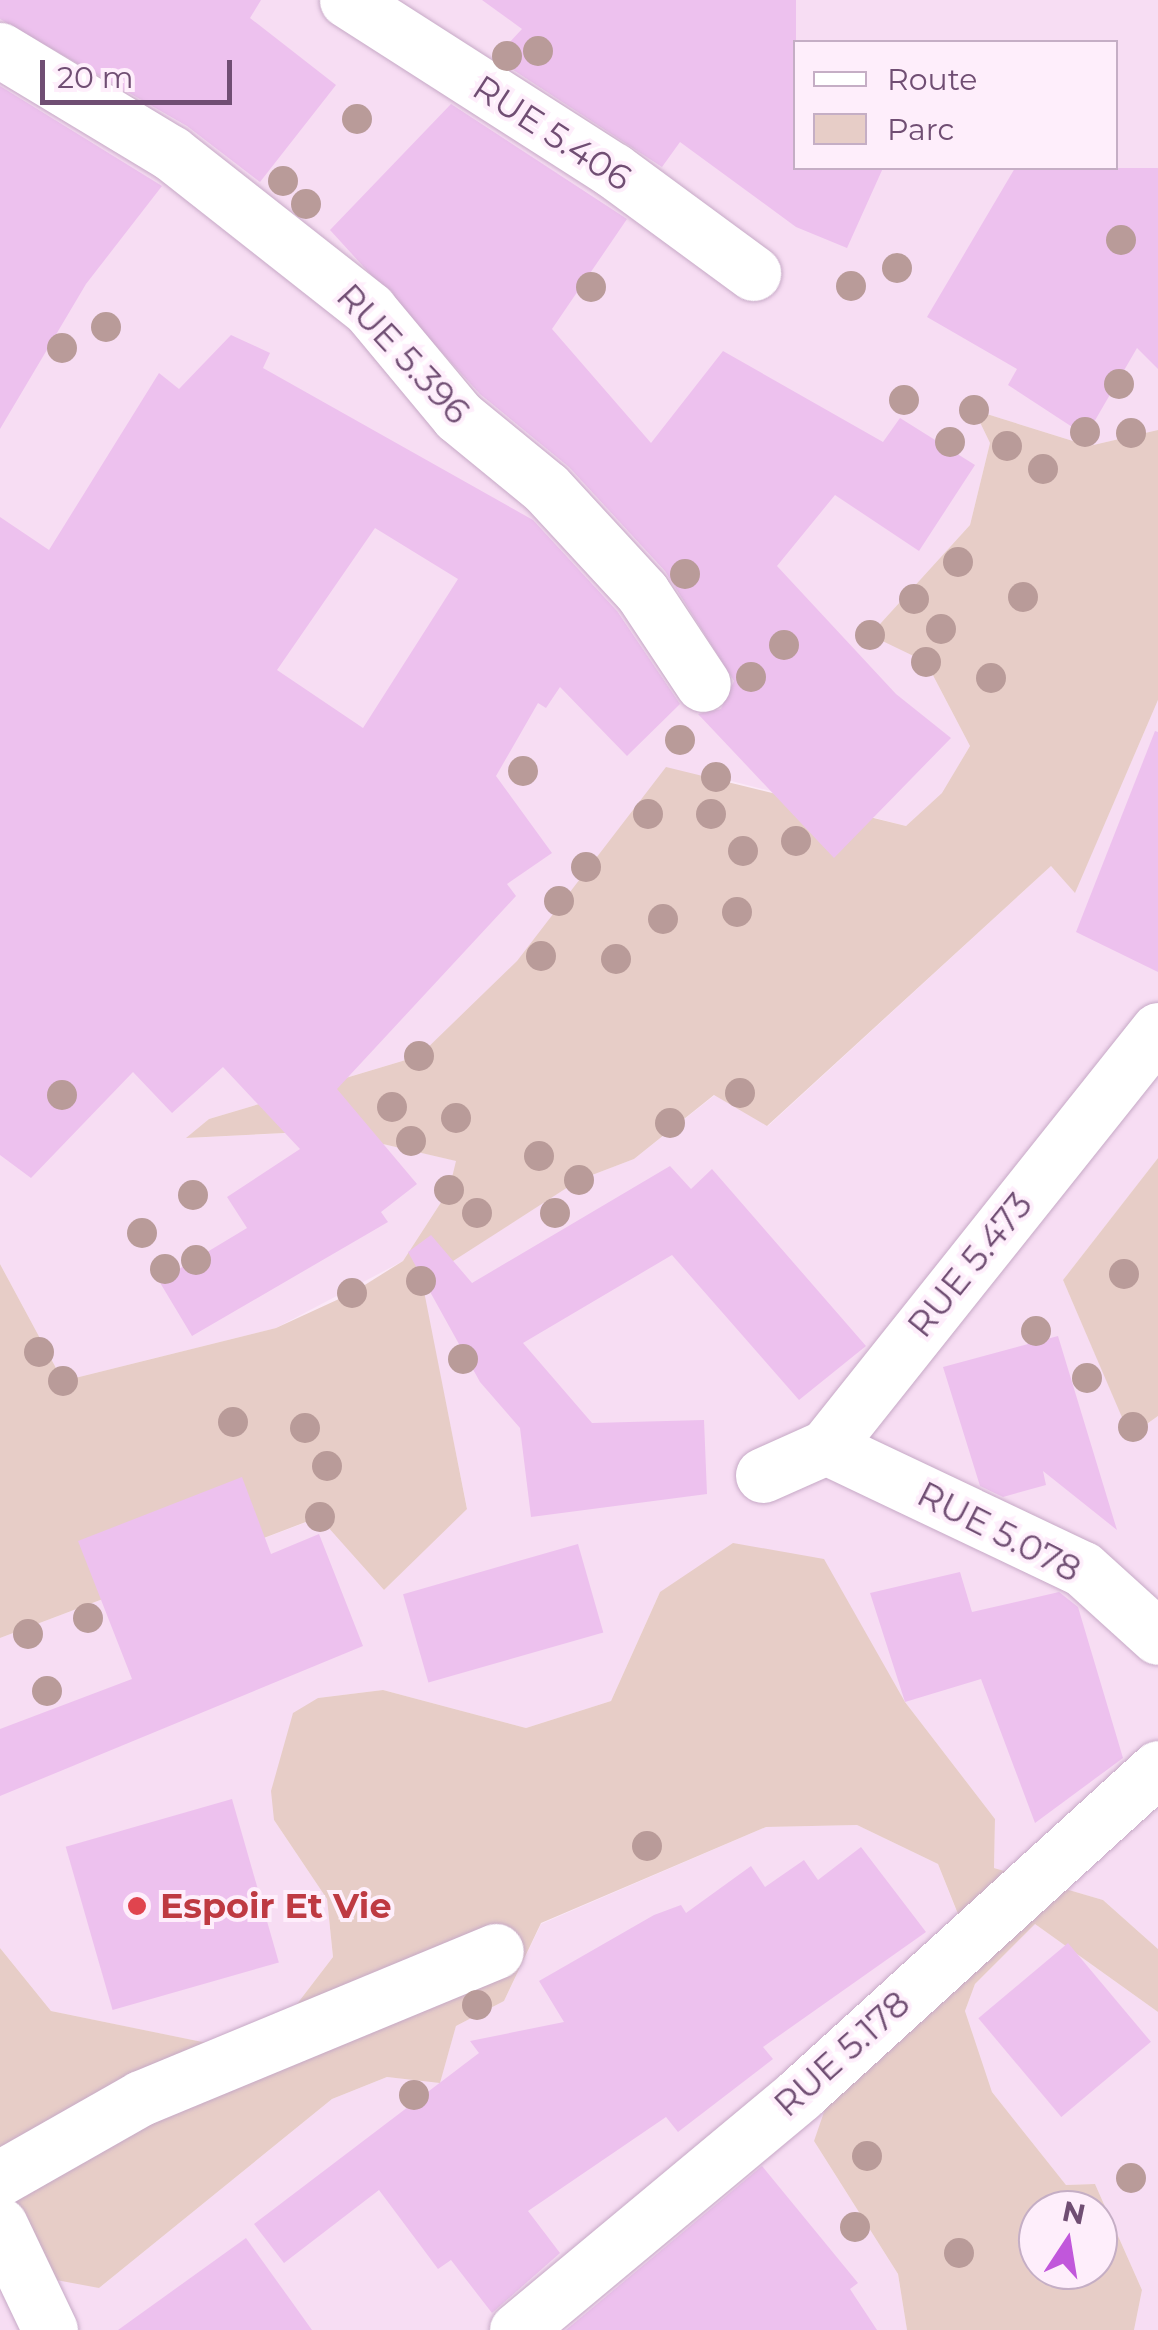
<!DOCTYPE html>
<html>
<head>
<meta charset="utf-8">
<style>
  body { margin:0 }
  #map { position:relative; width:1158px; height:2330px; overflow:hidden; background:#fbe8f7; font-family:Montserrat,sans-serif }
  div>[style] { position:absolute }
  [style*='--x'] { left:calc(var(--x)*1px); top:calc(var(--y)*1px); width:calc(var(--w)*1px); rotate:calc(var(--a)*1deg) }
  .residential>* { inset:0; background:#f7ddf3 }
  .green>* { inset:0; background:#e7cdc7 }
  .building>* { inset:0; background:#edc1ee; transform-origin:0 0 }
  .roads { filter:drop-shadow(0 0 2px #c6a9c6) drop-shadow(0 0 2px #c6a9c6) }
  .minor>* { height:55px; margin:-27.5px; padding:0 27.5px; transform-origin:27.5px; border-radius:27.5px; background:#fff }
  .trees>* { width:30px; height:30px; margin:-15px; border-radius:50%; background:#b99b99 }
  .dots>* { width:28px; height:28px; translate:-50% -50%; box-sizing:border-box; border:5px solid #feeefb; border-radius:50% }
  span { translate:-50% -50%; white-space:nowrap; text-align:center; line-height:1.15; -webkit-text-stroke:8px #feeefb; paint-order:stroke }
  .street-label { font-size:35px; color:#704e73 }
  .health-label { font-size:35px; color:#be3a42; font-weight:700 }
  .left { translate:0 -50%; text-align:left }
  .legend { position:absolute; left:793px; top:40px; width:325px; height:130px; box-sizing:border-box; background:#feeefb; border:2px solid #c5aec5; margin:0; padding:12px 18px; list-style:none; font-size:30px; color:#704e73 }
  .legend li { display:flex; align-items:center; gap:20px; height:50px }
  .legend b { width:50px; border:2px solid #c5aec5 }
  .north { position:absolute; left:1018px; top:2190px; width:100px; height:100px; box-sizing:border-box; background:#feeefb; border:2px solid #c5aec5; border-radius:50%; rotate:12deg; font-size:28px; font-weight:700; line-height:40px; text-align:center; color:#704e73 }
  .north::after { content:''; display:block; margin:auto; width:35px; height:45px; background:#c157db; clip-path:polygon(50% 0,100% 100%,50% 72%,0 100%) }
  .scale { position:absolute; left:40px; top:60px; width:192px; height:45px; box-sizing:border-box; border:5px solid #704e73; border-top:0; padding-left:12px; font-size:30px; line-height:35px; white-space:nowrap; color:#704e73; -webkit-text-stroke:8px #feeefb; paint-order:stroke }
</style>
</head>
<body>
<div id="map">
  <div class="residential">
    <i style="clip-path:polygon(evenodd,0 0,1158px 0,1158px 430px,1089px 446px,974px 410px,990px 443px,970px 525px,871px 634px,926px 662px,970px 746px,942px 794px,906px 826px,716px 777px,419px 1056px,209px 1119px,188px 1138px,327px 1131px,457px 1161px,449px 1190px,403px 1261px,276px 1328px,63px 1381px,0 1264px,0 0,796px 42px,1116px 42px,1116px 168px,796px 168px,796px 42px)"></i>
    <i style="clip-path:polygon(1158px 700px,1158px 1158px,1063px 1280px,1131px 1436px,1158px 1416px,1158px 1949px,1103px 1900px,994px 1868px,995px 1819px,905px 1702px,660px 1592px,611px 1701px,526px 1728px,383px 1690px,318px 1698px,274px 1820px,327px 1899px,333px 1957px,297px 2004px,221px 2046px,51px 2011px,0 1948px,0 1638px,320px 1517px,384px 1590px,467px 1508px,421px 1281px,579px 1180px,634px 1159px,715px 1095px,768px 1126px,1051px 866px,1075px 892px)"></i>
    <i style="clip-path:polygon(857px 1825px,938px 1864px,960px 1920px,814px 2141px,898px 2274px,907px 2330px,0 2330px,0 2245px,99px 2288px,332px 2099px,387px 2077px,440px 2082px,456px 2026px,504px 2001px,541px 1924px,766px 1827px)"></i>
    <i style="clip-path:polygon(1035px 1924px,1158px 2012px,1158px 2330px,1134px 2330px,1142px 2290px,1095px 2184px,1066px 2185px,992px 2092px,965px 2011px,975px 1984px)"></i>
  </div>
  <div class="green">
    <i style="clip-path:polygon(974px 410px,1089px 446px,1158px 430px,1158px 700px,1075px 893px,1051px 866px,767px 1126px,714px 1095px,634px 1159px,579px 1180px,422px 1281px,467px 1509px,384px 1590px,319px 1517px,0 1638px,0 1264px,63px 1381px,276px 1328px,352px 1293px,403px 1261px,449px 1190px,456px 1161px,327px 1131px,186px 1138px,209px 1119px,419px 1056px,517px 961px,666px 767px,906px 826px,942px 793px,970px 746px,926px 662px,870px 635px,970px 525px,990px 443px)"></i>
    <i style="clip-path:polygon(1158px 1158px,1158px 1416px,1130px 1436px,1063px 1280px)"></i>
    <i style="clip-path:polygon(evenodd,733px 1543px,824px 1559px,905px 1702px,995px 1819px,994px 1868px,1103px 1900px,1158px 1949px,1158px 2012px,1035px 1924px,975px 1984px,965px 2011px,992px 2092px,1066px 2185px,1095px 2184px,1142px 2290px,1134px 2330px,907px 2330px,898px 2274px,814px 2141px,843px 2057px,960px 1919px,938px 1864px,857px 1825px,766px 1827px,541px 1923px,504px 2001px,456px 2026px,440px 2083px,387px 2077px,332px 2099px,99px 2288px,40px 2277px,0 2245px,0 1948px,51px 2011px,222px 2046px,297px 2004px,333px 1957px,327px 1899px,274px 1820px,271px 1791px,293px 1713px,318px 1698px,383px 1690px,526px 1728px,611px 1701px,660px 1592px,733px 1543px,1038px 2210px,1098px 2210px,1098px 2270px,1038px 2270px,1038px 2210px)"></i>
  </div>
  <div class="building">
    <i style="clip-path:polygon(0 0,261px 0,250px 18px,336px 85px,260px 182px,187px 126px,0 19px)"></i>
    <i style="clip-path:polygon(482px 0,796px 0,796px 168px,883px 168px,847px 248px,796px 227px,680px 142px,662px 167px,495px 58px,522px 29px)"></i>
    <i style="clip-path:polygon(0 86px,162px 186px,86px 284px,0 429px)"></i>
    <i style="clip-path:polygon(451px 104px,627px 219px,552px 329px,651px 443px,723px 351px,883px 442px,900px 418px,975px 465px,919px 551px,835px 495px,777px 566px,896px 694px,951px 738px,834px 858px,698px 714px,721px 709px,734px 681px,665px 571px,569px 467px,480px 394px,330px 230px)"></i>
    <i style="clip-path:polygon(1015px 168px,1158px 168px,1158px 369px,1137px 348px,1086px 436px,1008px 385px,1017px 369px,927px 317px)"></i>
    <i style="clip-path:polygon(evenodd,231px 335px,270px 353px,263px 368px,533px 520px,617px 611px,680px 704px,627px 756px,560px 687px,546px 708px,538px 703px,496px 776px,552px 853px,507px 884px,516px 896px,337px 1089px,417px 1184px,381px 1212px,388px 1222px,192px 1336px,159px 1281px,247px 1228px,227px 1197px,300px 1149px,223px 1067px,172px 1113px,133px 1072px,31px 1178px,0 1155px,0 517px,49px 550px,159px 373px,179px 389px,231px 335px,375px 528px,458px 579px,363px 728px,277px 670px,375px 528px)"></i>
    <i style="clip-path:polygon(1155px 731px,1158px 732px,1158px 972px,1076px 932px)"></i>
    <i style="clip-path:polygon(670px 1166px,691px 1189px,712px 1169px,866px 1346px,799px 1400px,672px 1255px,523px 1343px,592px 1423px,704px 1420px,707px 1494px,531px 1517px,520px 1428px,480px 1382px,408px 1252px,431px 1235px,472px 1283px)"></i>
    <i style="clip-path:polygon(1058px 1336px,1117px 1530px,1043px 1471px,1046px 1485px,1003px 1497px,980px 1486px,943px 1367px)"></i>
    <i style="clip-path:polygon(242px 1477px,271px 1554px,319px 1534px,363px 1646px,0 1796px,0 1729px,132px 1679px,78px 1541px)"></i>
    <i style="left:578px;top:1544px;width:92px;height:182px;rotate:74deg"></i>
    <i style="clip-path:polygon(960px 1572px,972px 1612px,1059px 1592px,1078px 1607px,1123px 1758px,1035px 1823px,981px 1679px,905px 1702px,870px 1593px)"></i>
    <i style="left:232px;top:1799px;width:170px;height:173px;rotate:74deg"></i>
    <i style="clip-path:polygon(861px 1847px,926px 1932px,763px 2047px,773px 2059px,678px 2132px,666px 2117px,528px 2211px,560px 2253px,492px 2313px,451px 2260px,438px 2269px,379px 2190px,284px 2263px,254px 2224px,479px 2053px,470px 2041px,564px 2022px,539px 1981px,654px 1915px,681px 1905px,686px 1913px,751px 1866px,765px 1887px,804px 1860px,818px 1880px)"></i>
    <i style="left:1068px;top:1943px;width:129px;height:117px;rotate:50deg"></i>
    <i style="clip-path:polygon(762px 2166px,858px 2283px,850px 2289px,877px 2330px,566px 2330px)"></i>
    <i style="clip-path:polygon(246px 2238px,312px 2330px,118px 2330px)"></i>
  </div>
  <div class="roads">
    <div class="minor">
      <i style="--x:347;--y:0;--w:316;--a:32.6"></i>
      <i style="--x:613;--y:170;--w:174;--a:36.3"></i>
      <i style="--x:0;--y:50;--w:200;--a:31.1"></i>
      <i style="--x:171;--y:153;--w:252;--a:38.2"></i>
      <i style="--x:369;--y:309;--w:139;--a:50.2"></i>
      <i style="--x:458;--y:416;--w:114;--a:39.3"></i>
      <i style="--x:546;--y:488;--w:142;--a:47.3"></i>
      <i style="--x:642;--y:592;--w:110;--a:56.5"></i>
      <i style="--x:826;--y:1447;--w:284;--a:25.4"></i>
      <i style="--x:1083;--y:1569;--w:101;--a:42.2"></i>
      <i style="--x:763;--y:1475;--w:69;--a:-24"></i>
      <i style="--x:826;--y:1447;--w:533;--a:-51.47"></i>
      <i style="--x:0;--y:2178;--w:162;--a:-29.6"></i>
      <i style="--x:141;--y:2098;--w:384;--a:-22.5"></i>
      <i style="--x:0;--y:2225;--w:116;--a:64.5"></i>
      <i style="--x:517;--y:2330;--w:368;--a:-39.8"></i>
      <i style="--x:800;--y:2094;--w:484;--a:-42.3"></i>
    </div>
  </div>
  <div class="trees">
    <i style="left:538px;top:51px"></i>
    <i style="left:507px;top:56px"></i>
    <i style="left:357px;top:119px"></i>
    <i style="left:283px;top:181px"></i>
    <i style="left:306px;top:204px"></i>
    <i style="left:1121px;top:240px"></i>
    <i style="left:897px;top:268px"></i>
    <i style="left:851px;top:286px"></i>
    <i style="left:591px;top:287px"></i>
    <i style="left:106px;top:327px"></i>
    <i style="left:62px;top:348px"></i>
    <i style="left:1119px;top:384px"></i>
    <i style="left:904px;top:400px"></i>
    <i style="left:974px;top:410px"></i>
    <i style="left:1085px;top:432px"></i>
    <i style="left:1131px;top:433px"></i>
    <i style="left:950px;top:442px"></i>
    <i style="left:1007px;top:446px"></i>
    <i style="left:1043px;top:469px"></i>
    <i style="left:958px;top:562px"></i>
    <i style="left:685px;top:574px"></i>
    <i style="left:1023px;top:597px"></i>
    <i style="left:914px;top:599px"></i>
    <i style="left:941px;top:629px"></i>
    <i style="left:870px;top:635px"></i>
    <i style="left:784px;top:645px"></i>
    <i style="left:926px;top:662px"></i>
    <i style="left:751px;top:677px"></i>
    <i style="left:991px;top:678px"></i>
    <i style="left:680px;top:740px"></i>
    <i style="left:523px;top:771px"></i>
    <i style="left:716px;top:777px"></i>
    <i style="left:648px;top:814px"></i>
    <i style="left:711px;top:814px"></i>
    <i style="left:796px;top:841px"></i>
    <i style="left:743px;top:851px"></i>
    <i style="left:586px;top:867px"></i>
    <i style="left:559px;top:901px"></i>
    <i style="left:737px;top:912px"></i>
    <i style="left:663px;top:919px"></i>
    <i style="left:541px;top:956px"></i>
    <i style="left:616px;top:959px"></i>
    <i style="left:419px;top:1056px"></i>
    <i style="left:740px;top:1093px"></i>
    <i style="left:62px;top:1095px"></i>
    <i style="left:392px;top:1107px"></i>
    <i style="left:456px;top:1118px"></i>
    <i style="left:670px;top:1123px"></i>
    <i style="left:411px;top:1141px"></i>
    <i style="left:539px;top:1156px"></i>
    <i style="left:579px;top:1180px"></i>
    <i style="left:449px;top:1190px"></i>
    <i style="left:193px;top:1195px"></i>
    <i style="left:477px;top:1213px"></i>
    <i style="left:555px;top:1213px"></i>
    <i style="left:142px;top:1233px"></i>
    <i style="left:196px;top:1260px"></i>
    <i style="left:165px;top:1269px"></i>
    <i style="left:1124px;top:1274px"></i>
    <i style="left:421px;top:1281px"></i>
    <i style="left:352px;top:1293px"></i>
    <i style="left:1036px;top:1331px"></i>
    <i style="left:39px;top:1352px"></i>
    <i style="left:463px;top:1359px"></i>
    <i style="left:1087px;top:1378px"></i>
    <i style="left:63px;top:1381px"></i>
    <i style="left:233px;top:1422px"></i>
    <i style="left:1133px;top:1427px"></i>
    <i style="left:305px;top:1428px"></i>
    <i style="left:327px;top:1466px"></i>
    <i style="left:320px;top:1517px"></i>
    <i style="left:88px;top:1618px"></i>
    <i style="left:28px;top:1634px"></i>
    <i style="left:47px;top:1691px"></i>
    <i style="left:647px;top:1846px"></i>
    <i style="left:477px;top:2005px"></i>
    <i style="left:414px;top:2095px"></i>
    <i style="left:867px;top:2156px"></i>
    <i style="left:1131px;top:2178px"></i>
    <i style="left:855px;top:2227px"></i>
    <i style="left:959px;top:2253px"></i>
  </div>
  <div class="dots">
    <i style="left:137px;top:1906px;background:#e0444e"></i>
  </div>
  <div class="street-label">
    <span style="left:552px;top:133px;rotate:33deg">RUE 5.406</span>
    <span style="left:403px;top:354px;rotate:47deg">RUE 5.396</span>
    <span style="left:970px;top:1265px;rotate:-51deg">RUE 5.473</span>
    <span style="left:999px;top:1532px;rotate:27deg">RUE 5.078</span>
    <span style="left:842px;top:2054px;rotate:-42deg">RUE 5.178</span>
  </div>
  <div class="health-label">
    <span class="left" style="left:160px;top:1906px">Espoir Et Vie</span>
  </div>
  <ul class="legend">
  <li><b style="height:12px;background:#fff"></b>Route</li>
  <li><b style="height:28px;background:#e7cdc7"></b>Parc</li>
  </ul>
  <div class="north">N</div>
  <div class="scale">20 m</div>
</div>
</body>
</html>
